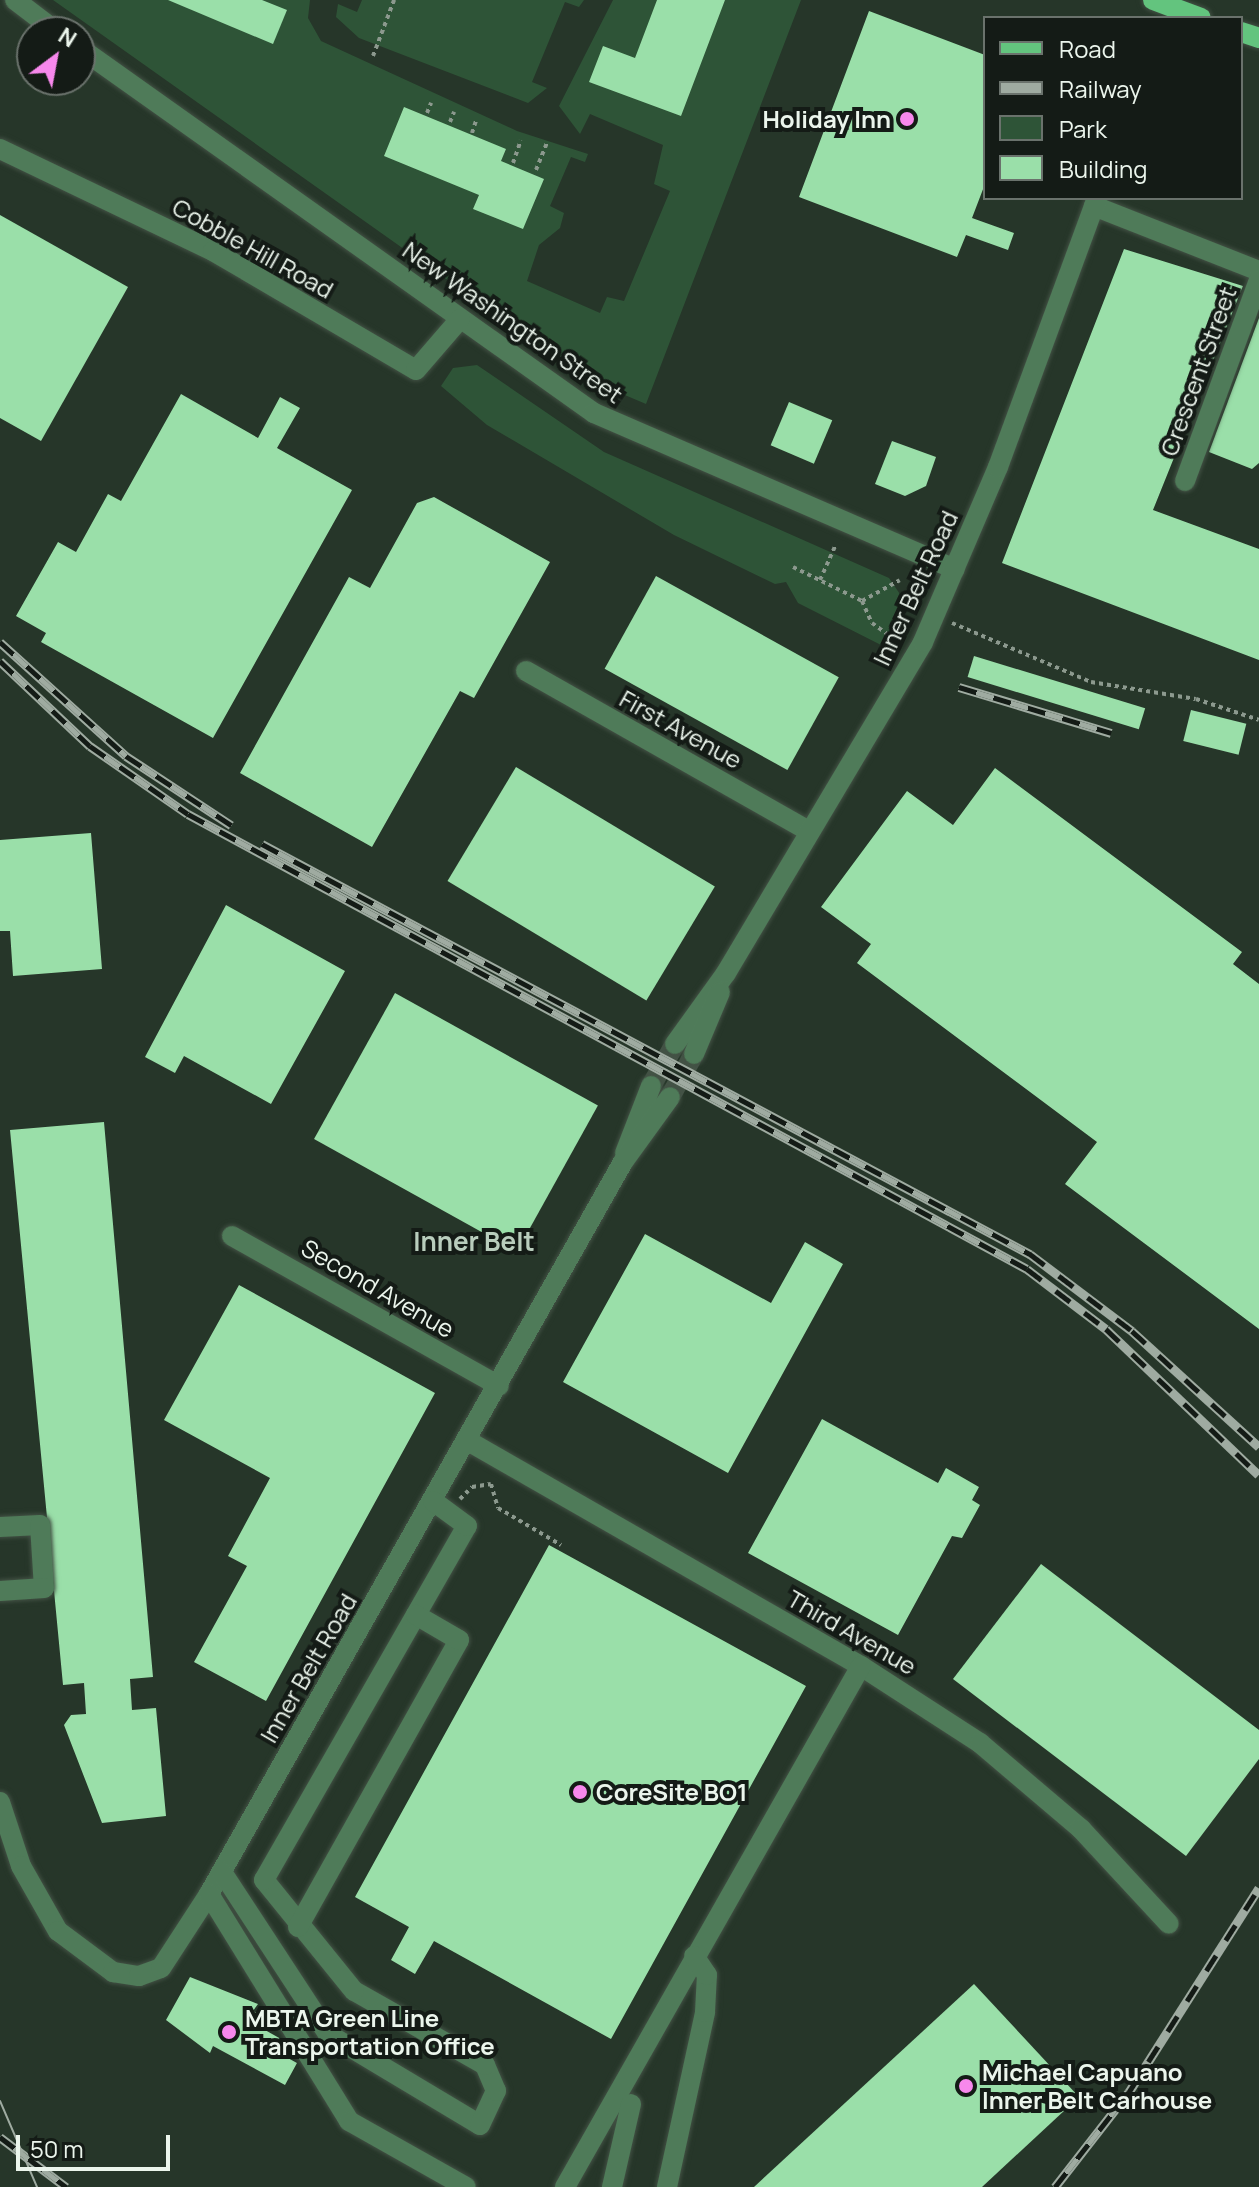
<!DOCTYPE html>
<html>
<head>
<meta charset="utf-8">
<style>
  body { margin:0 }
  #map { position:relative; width:1259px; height:2187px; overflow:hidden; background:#263629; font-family:Manrope,sans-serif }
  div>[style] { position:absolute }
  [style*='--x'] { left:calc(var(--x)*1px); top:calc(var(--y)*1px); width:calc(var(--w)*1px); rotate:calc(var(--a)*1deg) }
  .green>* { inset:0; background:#2e5437 }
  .building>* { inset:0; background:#9adfa9; transform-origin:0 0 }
  .minor-tunnel>* { height:20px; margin-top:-10px; transform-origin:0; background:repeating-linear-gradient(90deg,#445346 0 20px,transparent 0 30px) }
  .path>* { height:4px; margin-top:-2px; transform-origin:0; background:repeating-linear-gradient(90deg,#8c998e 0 4px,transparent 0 8px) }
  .roads { filter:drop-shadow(0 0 2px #425144) drop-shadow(0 0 2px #425144) }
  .minor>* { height:20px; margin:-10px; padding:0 10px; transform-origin:10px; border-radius:10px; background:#4f7b59 }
  .major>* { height:20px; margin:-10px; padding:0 10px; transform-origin:10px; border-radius:10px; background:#63c47e }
  .tram>* { height:2px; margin:-1px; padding:0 1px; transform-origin:1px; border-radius:1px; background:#9faba1 }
  .rail>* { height:9px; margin-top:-4.5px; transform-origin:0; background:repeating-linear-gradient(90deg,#141b16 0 18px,#9faba1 0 36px); box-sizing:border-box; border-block:2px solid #9faba1 }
  .dots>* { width:22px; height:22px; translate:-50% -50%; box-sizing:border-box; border:4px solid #141b16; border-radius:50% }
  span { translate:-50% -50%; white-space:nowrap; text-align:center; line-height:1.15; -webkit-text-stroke:8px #141b16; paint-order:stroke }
  .poi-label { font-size:24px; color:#ebf5ec; font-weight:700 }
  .right { translate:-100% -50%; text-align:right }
  .left { translate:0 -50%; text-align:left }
  .street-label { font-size:24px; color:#ebf5ec }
  .neighbourhood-label { font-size:26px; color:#b9cdbd; font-weight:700 }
  .legend { position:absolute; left:983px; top:16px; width:260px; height:184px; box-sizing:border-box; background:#141b16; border:2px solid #6a726c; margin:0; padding:10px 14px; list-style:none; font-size:24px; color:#ebf5ec }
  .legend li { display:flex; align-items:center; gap:16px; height:40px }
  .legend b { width:40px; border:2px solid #6a726c }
  .north { position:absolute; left:16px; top:16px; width:80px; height:80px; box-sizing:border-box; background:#141b16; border:2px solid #6a726c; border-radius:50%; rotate:32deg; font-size:22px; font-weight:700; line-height:32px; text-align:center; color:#ebf5ec }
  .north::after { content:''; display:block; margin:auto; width:28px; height:36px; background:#f788ec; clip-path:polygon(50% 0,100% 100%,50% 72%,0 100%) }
  .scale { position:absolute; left:16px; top:2135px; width:154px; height:36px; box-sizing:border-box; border:4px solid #ebf5ec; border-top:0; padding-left:10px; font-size:24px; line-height:28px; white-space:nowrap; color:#ebf5ec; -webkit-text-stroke:6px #141b16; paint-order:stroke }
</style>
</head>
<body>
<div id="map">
  <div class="green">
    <i style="clip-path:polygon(53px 0,310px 0,308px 18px,321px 41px,517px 131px,588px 154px,585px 162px,571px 157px,550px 206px,564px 213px,560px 228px,539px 245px,527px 281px,600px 313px,607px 297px,624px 301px,670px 191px,654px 184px,663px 145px,590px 114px,580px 134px,559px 106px,613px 0,801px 0,646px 404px,587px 379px)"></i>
    <i style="clip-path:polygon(362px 0,584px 0,579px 7px,565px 2px,532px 82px,547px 88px,528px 103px,359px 38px,336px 17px,338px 4px,357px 12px)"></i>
    <i style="clip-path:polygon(477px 365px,604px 452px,889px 578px,906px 603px,883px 646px,798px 603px,786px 582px,775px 584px,674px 535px,487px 425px,441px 386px,453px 368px)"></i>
  </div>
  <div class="building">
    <i style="clip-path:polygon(168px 0,262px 0,287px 10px,273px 44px)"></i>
    <i style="clip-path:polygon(657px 0,725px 0,681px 116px,589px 82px,603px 46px,635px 58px)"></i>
    <i style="clip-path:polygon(869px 11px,985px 55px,985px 184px,972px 218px,1014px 233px,1008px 250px,966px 235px,957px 257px,799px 197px)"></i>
    <i style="clip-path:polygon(404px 107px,506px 149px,501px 161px,544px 179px,523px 229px,473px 209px,479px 195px,384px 156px)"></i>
    <i style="clip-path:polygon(0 215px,128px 287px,41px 441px,0 418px)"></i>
    <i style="clip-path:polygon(1124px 249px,1243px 286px,1153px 510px,1259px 549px,1259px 660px,1002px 563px)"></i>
    <i style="clip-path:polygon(1259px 318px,1259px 463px,1252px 469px,1209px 452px)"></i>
    <i style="clip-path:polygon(181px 394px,258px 438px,280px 397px,300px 408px,277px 448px,352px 490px,213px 738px,41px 642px,46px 633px,16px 616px,58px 542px,76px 552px,108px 494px,121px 501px)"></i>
    <i style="left:789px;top:402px;width:47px;height:47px;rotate:23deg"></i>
    <i style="clip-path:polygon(892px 441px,936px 457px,926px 486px,905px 496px,875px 484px)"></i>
    <i style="clip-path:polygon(434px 497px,550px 562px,474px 698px,460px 691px,372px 847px,240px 773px,349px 577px,370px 588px,417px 503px)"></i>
    <i style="left:656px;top:576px;width:209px;height:106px;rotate:29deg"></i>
    <i style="left:974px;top:656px;width:179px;height:22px;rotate:17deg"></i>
    <i style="left:1191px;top:710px;width:57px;height:32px;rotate:14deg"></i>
    <i style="left:516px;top:767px;width:232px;height:133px;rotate:31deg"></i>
    <i style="clip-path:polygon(995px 768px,1242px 952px,1233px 964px,1259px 984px,1259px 1329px,1065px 1184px,1097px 1142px,857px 963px,871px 944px,821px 907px,907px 791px,953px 825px)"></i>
    <i style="clip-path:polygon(91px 833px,102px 969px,13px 976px,10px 931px,0 931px,0 840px)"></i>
    <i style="clip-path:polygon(226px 905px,345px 971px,271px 1104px,184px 1056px,175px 1073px,145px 1057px)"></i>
    <i style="left:395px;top:993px;width:232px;height:167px;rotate:29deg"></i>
    <i style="clip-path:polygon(104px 1122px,153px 1677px,130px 1679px,132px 1710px,156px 1708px,166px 1816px,102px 1823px,64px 1725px,71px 1715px,86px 1714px,84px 1683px,63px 1685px,10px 1130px)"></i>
    <i style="clip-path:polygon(645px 1234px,771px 1303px,805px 1242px,843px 1264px,728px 1473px,563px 1382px)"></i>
    <i style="clip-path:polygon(239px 1285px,435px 1393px,266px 1701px,194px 1662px,247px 1566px,228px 1556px,270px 1478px,164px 1420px)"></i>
    <i style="clip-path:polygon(822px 1419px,938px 1483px,946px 1468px,979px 1487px,972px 1500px,980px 1505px,962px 1538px,952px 1536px,898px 1635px,748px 1553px)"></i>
    <i style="clip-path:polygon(549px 1545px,806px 1686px,611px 2039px,434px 1941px,415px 1974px,391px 1960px,409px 1927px,355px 1897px)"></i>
    <i style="clip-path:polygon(1041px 1564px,1259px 1730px,1259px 1759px,1186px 1856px,953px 1679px)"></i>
    <i style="clip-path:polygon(190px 1977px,258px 2004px,253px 2011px,270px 2020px,265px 2030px,281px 2039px,275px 2051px,297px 2063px,285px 2085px,213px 2046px,210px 2053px,166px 2020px)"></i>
    <i style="clip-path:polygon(974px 1984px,1079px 2097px,982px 2187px,754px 2187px)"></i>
  </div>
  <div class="minor-tunnel">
    <i style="--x:651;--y:1086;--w:48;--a:-60.3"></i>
    <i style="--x:670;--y:1097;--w:49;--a:-60.8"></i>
  </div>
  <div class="path">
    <i style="--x:373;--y:56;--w:60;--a:-69.4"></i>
    <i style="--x:427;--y:113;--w:11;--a:-68"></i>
    <i style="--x:450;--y:122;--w:11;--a:-68"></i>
    <i style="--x:472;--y:133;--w:13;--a:-72"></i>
    <i style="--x:513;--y:163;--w:24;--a:-71"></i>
    <i style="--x:536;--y:170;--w:29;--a:-68"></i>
    <i style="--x:793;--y:567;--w:77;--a:26.2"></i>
    <i style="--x:862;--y:601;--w:43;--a:-28.9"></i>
    <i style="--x:820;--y:580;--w:37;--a:-66"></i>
    <i style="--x:862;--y:601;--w:24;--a:66"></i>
    <i style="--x:872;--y:623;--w:24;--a:36"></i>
    <i style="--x:952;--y:623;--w:151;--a:23"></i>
    <i style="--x:1091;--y:682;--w:106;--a:9.2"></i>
    <i style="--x:1196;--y:699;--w:66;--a:18.4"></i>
    <i style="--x:460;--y:1499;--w:17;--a:-45"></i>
    <i style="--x:472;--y:1487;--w:19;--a:-9"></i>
    <i style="--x:491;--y:1484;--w:25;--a:74"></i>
    <i style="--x:498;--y:1508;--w:73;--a:30.4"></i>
  </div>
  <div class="roads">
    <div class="minor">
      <i style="--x:15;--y:0;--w:53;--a:37.3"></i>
      <i style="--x:80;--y:48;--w:630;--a:35.38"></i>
      <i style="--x:594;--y:413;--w:393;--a:23.4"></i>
      <i style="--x:0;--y:149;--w:236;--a:25.6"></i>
      <i style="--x:213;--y:251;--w:235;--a:30.4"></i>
      <i style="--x:416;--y:370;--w:67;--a:-49.2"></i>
      <i style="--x:1094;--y:206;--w:177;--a:21.5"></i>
      <i style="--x:1185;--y:481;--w:214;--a:-69.8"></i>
      <i style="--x:526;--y:671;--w:326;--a:29.5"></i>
      <i style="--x:675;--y:1044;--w:87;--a:-54.3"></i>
      <i style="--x:726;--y:973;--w:385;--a:-59.2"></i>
      <i style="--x:923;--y:642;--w:190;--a:-66.8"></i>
      <i style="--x:998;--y:467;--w:287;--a:-69.8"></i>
      <i style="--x:694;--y:1054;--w:67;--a:-67.2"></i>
      <i style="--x:625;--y:1153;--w:72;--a:-68.8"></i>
      <i style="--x:232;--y:1236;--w:306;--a:29.3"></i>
      <i style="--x:468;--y:1441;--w:453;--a:29.8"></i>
      <i style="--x:861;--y:1666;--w:142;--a:32.9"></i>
      <i style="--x:980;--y:1743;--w:133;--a:40.4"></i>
      <i style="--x:1081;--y:1829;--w:129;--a:47.2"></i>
      <i style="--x:0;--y:1527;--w:40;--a:-2.9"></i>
      <i style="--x:40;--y:1525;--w:63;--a:86.4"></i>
      <i style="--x:44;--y:1588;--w:44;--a:176.1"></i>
      <i style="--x:0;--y:1802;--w:67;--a:71.8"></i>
      <i style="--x:21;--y:1866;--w:75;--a:60.4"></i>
      <i style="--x:58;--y:1931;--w:69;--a:36.7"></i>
      <i style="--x:113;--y:1972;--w:26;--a:9"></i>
      <i style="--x:139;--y:1976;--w:23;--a:-20"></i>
      <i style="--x:161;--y:1968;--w:88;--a:-57"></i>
      <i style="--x:209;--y:1894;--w:841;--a:-60.51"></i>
      <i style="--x:623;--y:1162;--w:80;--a:-54.1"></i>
      <i style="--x:222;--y:1872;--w:194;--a:56.8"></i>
      <i style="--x:328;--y:2034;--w:177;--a:30.9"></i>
      <i style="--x:480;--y:2125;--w:38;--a:-65"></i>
      <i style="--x:496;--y:2091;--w:28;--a:-113"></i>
      <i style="--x:485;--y:2065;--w:150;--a:-150.5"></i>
      <i style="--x:354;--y:1991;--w:143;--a:-129"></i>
      <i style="--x:264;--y:1880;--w:408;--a:-60.2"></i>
      <i style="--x:467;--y:1526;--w:42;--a:-143.7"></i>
      <i style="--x:209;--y:1894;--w:267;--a:58.3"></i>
      <i style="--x:349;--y:2121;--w:134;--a:29.4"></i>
      <i style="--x:298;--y:1927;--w:329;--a:-60.7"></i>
      <i style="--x:459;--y:1640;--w:50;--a:-149.8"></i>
      <i style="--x:565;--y:2187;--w:599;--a:-60.4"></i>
      <i style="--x:612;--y:2187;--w:85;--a:-77.1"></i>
      <i style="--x:667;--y:2187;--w:179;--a:-77.7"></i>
      <i style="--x:705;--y:2012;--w:37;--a:-87"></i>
      <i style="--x:707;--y:1975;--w:23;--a:-124"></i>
    </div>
    <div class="major">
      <i style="--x:1153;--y:0;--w:51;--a:20.6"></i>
      <i style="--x:1241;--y:32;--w:19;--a:18"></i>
    </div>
  </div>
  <div class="tram">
    <i style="--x:0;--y:2101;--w:94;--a:66.7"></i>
  </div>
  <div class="rail">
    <i style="--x:0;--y:642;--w:170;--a:42.1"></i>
    <i style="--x:126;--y:756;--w:126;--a:33.3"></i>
    <i style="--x:0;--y:661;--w:124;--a:43.4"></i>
    <i style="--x:90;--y:746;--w:119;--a:34.8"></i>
    <i style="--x:188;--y:814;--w:954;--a:28.47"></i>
    <i style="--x:1027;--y:1269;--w:99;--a:37.2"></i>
    <i style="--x:1106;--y:1329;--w:211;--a:43.7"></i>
    <i style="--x:959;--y:687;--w:159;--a:16.8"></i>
    <i style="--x:262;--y:844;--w:871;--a:28.1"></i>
    <i style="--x:1030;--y:1254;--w:128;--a:37"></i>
    <i style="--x:1132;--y:1331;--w:172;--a:42.4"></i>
    <i style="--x:0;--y:2137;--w:83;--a:37.1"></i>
    <i style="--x:1055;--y:2187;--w:120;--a:-52.1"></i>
    <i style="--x:1129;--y:2092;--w:242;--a:-57.5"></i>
  </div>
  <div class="dots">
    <i style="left:907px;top:119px;background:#f788ec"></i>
    <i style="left:580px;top:1792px;background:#f788ec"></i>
    <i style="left:229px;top:2032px;background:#f788ec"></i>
    <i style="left:966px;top:2086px;background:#f788ec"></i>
  </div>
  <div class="poi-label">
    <span class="right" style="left:891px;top:119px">Holiday Inn</span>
    <span class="left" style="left:596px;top:1792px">CoreSite BO1</span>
    <span class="left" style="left:245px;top:2032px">MBTA Green Line<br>Transportation Office</span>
    <span class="left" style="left:982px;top:2086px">Michael Capuano<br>Inner Belt Carhouse</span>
  </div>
  <div class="street-label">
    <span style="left:253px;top:248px;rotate:29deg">Cobble Hill Road</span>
    <span style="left:513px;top:322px;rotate:35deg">New Washington Street</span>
    <span style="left:1198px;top:371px;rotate:-70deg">Crescent Street</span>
    <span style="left:915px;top:588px;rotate:-65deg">Inner Belt Road</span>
    <span style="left:681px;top:729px;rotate:29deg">First Avenue</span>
    <span style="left:378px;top:1288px;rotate:30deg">Second Avenue</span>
    <span style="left:852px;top:1632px;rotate:30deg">Third Avenue</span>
    <span style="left:308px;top:1668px;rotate:-60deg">Inner Belt Road</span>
  </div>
  <div class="neighbourhood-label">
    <span style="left:474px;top:1242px">Inner Belt</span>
  </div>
  <ul class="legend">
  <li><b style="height:10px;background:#63c47e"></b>Road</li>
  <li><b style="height:10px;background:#9faba1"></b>Railway</li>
  <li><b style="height:22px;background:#2e5437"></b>Park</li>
  <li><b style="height:22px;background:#9adfa9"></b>Building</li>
  </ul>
  <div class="north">N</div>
  <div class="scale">50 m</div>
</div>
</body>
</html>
